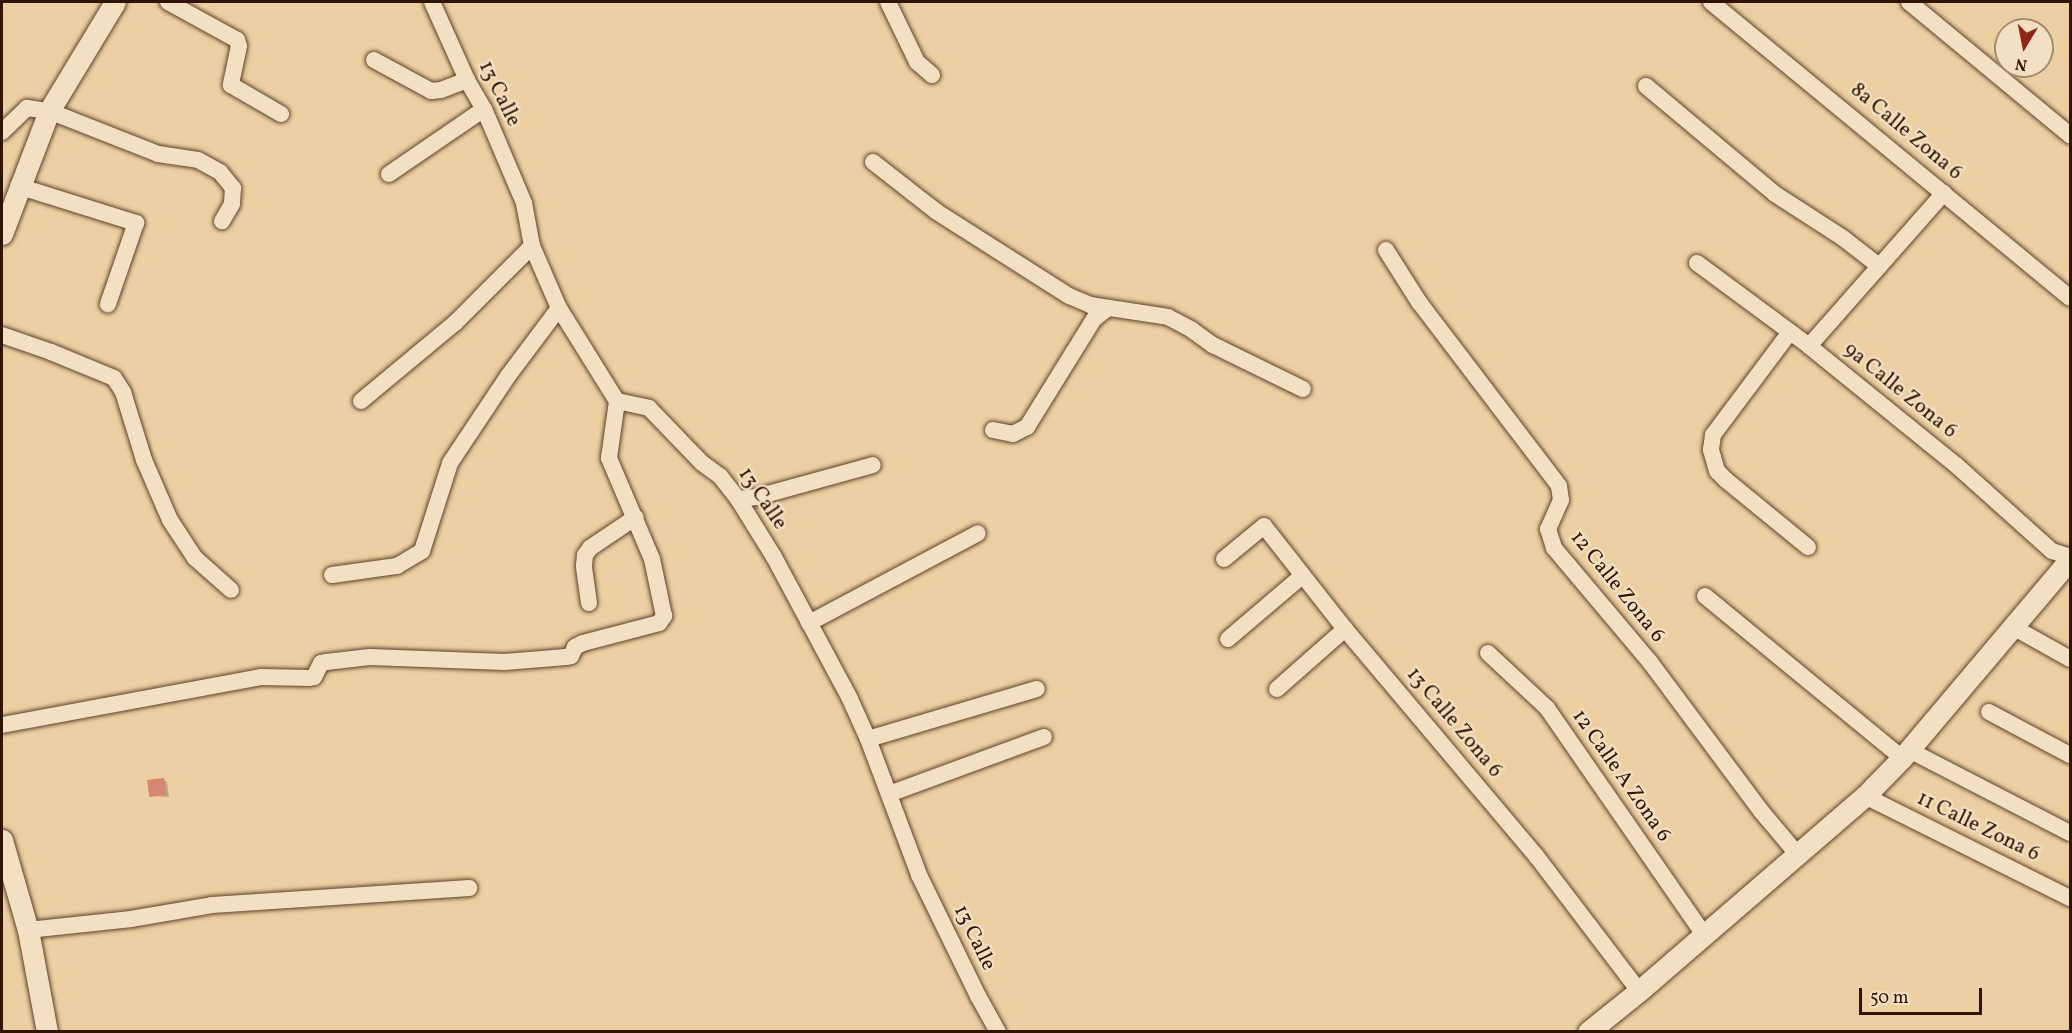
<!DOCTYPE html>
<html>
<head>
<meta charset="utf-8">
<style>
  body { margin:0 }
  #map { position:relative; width:2072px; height:1033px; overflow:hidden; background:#edd0a2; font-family:Vollkorn,serif }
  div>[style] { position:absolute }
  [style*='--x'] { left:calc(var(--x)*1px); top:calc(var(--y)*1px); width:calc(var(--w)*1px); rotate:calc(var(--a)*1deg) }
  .shadow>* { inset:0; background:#0003 }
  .building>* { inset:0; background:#d48670; transform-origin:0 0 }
  .roads { filter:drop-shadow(0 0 2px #5e4329) drop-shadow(0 0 2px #5e4329) }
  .minor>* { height:16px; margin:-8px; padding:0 8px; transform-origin:8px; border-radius:8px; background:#f3e0c3 }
  .tertiary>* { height:21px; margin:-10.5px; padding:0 10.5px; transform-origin:10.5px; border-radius:10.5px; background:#f3e0c3 }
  span { translate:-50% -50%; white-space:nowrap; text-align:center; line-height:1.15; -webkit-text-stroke:4.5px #f3e0c3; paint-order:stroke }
  .street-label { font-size:21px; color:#2f1401 }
  .frame { position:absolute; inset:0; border:3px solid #2f1401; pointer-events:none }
  .north { position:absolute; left:1994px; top:18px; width:60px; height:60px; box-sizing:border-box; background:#f3e0c3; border:2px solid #a58e75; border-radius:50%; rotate:190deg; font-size:16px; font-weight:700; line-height:24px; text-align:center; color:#2f1401 }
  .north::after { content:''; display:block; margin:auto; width:21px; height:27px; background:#8f2418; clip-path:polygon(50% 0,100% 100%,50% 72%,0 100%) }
  .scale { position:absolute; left:1859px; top:988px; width:123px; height:27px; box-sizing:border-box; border:3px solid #2f1401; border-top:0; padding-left:8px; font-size:18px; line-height:21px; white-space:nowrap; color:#2f1401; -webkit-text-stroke:4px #f3e0c3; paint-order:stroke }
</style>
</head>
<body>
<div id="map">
  <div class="shadow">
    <i style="clip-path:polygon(164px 780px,167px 782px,169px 797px,150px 796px)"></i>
  </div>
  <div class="building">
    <i style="left:164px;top:778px;width:17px;height:17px;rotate:83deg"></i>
  </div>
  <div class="roads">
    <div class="minor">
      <i style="--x:168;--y:2;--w:79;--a:28.8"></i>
      <i style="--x:237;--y:40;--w:6;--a:72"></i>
      <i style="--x:239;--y:46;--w:40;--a:102"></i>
      <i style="--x:231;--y:85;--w:58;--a:30.1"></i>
      <i style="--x:432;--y:2;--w:85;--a:65.8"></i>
      <i style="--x:467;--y:80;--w:34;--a:60"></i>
      <i style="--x:484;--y:109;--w:102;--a:66.9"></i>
      <i style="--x:524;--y:203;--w:44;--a:79.5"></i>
      <i style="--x:532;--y:246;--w:68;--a:66.5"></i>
      <i style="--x:559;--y:308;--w:110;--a:58.1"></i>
      <i style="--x:617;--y:401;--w:33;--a:12"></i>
      <i style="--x:649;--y:408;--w:76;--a:46.1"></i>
      <i style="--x:702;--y:463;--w:22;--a:36"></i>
      <i style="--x:720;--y:476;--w:29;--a:52"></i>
      <i style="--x:738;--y:499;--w:68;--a:58.2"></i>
      <i style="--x:774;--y:557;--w:161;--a:61.8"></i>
      <i style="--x:850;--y:699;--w:44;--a:65.8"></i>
      <i style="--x:868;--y:739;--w:145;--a:69.4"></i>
      <i style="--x:919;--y:875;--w:135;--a:64"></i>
      <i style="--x:978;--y:996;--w:41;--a:60.9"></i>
      <i style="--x:888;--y:2;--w:67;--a:64.2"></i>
      <i style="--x:917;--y:62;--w:20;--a:41"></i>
      <i style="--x:1711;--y:2;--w:465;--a:39.5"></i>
      <i style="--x:1909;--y:2;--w:209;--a:39.6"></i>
      <i style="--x:374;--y:60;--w:65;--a:28.5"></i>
      <i style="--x:431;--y:91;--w:10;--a:-6"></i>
      <i style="--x:441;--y:90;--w:28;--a:-21"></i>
      <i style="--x:1646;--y:86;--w:168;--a:39.9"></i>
      <i style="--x:1775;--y:194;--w:81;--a:32.9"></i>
      <i style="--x:1843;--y:238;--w:46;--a:37.9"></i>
      <i style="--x:2;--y:132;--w:35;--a:-44"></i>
      <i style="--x:27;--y:108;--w:22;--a:8"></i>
      <i style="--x:49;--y:111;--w:117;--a:21.5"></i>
      <i style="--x:158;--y:154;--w:40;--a:8.5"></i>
      <i style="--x:198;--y:160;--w:25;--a:29"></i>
      <i style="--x:220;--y:172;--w:21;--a:51"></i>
      <i style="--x:233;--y:188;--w:16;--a:94"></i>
      <i style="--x:232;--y:204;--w:20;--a:120"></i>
      <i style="--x:873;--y:162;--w:81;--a:38"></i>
      <i style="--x:937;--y:212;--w:156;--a:32.5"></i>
      <i style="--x:1069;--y:296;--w:23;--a:23"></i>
      <i style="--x:1090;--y:305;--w:79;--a:8.7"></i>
      <i style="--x:1168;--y:317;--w:27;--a:28"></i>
      <i style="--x:1192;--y:330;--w:26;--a:36"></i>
      <i style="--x:1213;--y:345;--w:100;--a:26.1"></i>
      <i style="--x:389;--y:174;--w:115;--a:-34.4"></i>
      <i style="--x:18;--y:186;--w:124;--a:17.4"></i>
      <i style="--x:136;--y:223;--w:86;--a:109.1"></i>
      <i style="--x:1386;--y:250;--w:62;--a:57.6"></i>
      <i style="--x:1419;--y:302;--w:231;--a:52.7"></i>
      <i style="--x:1559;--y:486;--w:14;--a:82"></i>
      <i style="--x:1561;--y:500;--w:32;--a:114"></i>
      <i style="--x:1548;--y:529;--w:20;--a:72"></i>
      <i style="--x:1554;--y:548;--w:149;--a:49.9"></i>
      <i style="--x:1650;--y:662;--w:186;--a:53.3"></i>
      <i style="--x:1761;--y:811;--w:57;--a:49.9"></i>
      <i style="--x:1697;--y:263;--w:139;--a:36.5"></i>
      <i style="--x:1809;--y:346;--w:189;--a:39"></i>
      <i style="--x:1956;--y:465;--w:129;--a:41.9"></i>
      <i style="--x:2052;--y:551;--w:19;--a:18"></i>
      <i style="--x:1790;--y:332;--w:129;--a:126.8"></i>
      <i style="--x:1713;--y:435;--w:15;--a:98"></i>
      <i style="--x:1711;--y:450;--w:22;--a:74"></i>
      <i style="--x:1717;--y:471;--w:13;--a:45"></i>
      <i style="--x:1726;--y:480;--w:106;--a:39.3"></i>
      <i style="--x:2;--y:335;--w:52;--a:19.1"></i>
      <i style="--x:51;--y:352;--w:68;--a:22.4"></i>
      <i style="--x:114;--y:378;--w:17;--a:57"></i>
      <i style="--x:123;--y:392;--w:71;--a:72.8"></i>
      <i style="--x:144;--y:460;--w:65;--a:66.6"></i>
      <i style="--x:170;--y:520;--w:45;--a:56.7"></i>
      <i style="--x:195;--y:558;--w:48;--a:41.6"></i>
      <i style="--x:1809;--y:346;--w:204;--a:-48.6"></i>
      <i style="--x:361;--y:401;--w:122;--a:-39.7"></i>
      <i style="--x:455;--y:323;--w:109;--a:-45"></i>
      <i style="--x:993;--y:430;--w:20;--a:11"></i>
      <i style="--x:1013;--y:434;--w:16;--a:-27"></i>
      <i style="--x:1027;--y:427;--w:127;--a:-58.2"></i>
      <i style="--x:1094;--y:319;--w:18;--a:-38"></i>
      <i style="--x:738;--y:499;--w:19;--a:-6"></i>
      <i style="--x:757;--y:497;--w:120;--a:-15.4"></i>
      <i style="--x:1224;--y:559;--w:52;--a:-39.5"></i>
      <i style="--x:1264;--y:526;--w:131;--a:51.8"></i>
      <i style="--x:1345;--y:629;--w:298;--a:49.9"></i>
      <i style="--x:1537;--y:857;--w:168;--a:52.7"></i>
      <i style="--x:332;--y:575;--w:66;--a:-7.9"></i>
      <i style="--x:397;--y:566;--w:29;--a:-31"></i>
      <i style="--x:422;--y:551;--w:92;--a:-72.3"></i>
      <i style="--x:450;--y:463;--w:105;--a:-56.3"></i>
      <i style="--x:508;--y:376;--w:85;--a:-53.1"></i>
      <i style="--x:1705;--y:596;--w:255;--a:39.4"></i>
      <i style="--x:589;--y:603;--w:37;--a:-98"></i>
      <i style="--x:584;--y:566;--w:11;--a:-85"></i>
      <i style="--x:585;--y:555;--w:9;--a:-54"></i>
      <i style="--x:590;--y:548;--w:55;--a:-34"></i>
      <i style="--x:809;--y:623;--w:191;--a:-28"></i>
      <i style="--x:2013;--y:627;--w:65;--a:29.3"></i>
      <i style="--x:1228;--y:639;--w:97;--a:-40.4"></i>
      <i style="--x:1488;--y:653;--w:81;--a:43"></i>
      <i style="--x:1547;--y:708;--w:276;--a:55.3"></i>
      <i style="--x:1277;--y:689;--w:91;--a:-41.4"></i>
      <i style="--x:1989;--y:712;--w:92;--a:28"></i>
      <i style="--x:2;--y:725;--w:263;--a:-10.5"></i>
      <i style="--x:261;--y:677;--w:48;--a:1.2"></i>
      <i style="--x:309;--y:678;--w:5;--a:-11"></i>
      <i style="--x:314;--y:677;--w:16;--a:-63"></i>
      <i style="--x:321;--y:663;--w:5;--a:-11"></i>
      <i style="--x:326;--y:662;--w:44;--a:-6.5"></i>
      <i style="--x:370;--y:657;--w:135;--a:2.1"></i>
      <i style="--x:505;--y:662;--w:61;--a:-4.7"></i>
      <i style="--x:566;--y:657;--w:5;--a:-11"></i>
      <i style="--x:571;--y:656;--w:10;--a:-66"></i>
      <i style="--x:575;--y:647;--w:9;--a:-27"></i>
      <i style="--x:583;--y:643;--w:79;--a:-14.7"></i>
      <i style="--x:659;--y:623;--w:9;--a:-54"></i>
      <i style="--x:664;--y:616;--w:58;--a:-101.9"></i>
      <i style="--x:652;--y:559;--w:110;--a:-113.1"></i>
      <i style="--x:609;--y:458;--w:58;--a:-82"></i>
      <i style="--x:868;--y:739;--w:176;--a:-16.5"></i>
      <i style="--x:1909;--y:750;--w:181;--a:27.3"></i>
      <i style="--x:889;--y:794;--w:165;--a:-20.2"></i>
      <i style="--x:1865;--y:796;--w:229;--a:26.5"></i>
      <i style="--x:28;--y:930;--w:104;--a:-6.1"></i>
      <i style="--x:131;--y:919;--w:82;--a:-9.8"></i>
      <i style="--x:212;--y:905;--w:258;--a:-3.8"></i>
    </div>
    <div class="tertiary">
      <i style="--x:2;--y:234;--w:132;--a:-69.1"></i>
      <i style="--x:49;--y:111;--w:127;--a:-58.8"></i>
      <i style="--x:2;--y:840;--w:94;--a:73.9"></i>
      <i style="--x:28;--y:930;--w:104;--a:79.4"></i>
      <i style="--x:1588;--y:1032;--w:65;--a:-38.8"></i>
      <i style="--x:1639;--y:991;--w:298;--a:-40.8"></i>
      <i style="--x:1865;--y:796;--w:53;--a:-45.8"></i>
      <i style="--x:1902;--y:758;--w:260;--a:-49.8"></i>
    </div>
  </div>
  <div class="street-label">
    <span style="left:499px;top:94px;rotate:64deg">13 Calle</span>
    <span style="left:1906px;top:132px;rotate:40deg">8a Calle Zona 6</span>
    <span style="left:1900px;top:391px;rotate:39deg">9a Calle Zona 6</span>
    <span style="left:762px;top:499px;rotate:56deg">13 Calle</span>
    <span style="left:1617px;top:587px;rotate:51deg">12 Calle Zona 6</span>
    <span style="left:1454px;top:723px;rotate:50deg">13 Calle Zona 6</span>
    <span style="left:1621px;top:776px;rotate:55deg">12 Calle A Zona 6</span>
    <span style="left:1978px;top:827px;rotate:26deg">11 Calle Zona 6</span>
    <span style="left:974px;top:938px;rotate:64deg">13 Calle</span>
  </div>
  <div class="frame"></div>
  <div class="north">N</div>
  <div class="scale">50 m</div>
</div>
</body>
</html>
